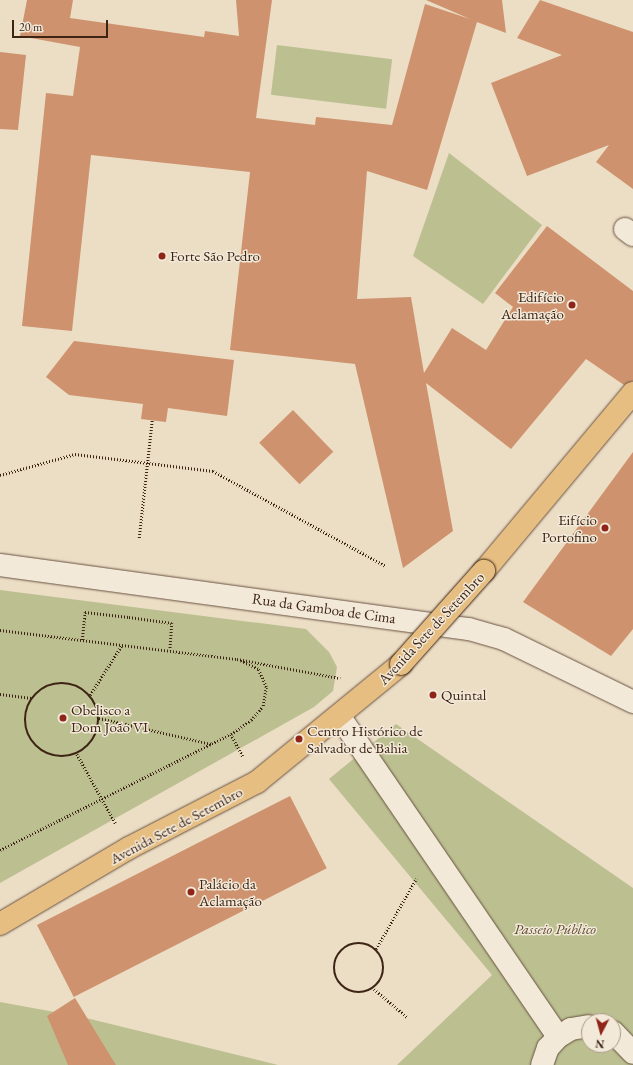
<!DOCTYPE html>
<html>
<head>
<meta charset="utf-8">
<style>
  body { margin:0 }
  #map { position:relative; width:633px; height:1065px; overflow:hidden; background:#ecddc5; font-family:"EB Garamond",serif }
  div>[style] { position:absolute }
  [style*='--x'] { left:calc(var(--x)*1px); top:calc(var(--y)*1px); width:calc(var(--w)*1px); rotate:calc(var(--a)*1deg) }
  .green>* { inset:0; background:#bcc091; transform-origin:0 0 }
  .building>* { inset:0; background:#ce936e; transform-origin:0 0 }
  .path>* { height:2.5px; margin-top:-1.25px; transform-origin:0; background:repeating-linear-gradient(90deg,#3d2414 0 1px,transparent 0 3px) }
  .path>.ring { margin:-1.25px; padding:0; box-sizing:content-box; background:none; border:2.5px solid #3d2414; border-radius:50% }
  .roads { filter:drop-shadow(0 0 1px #695240) drop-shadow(0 0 1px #695240) }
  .minor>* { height:22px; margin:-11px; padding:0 11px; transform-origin:11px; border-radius:11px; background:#f3e9d9 }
  .major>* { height:22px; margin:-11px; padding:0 11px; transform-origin:11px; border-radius:11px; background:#e6be82 }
  .bridges { filter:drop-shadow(0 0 1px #3d2414) drop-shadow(0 0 1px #3d2414) }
  .major-bridge>* { height:22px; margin:-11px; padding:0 11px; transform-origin:11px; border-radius:11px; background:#e6be82 }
  .dots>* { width:11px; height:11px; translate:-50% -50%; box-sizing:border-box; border:2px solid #f3e9d9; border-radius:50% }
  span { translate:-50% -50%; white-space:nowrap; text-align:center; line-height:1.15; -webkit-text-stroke:3px #f3e9d9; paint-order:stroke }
  .poi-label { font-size:15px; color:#3d2414 }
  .left { translate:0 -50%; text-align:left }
  .right { translate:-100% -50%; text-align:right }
  .street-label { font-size:15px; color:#3d2414 }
  .park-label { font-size:15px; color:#5d4b33; font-style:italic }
  .north { position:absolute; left:581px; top:1013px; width:40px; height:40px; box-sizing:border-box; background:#f3e9d9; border:1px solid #aa9a8a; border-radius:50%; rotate:186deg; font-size:11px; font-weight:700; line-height:16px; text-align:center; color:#3d2414 }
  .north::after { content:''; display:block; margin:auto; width:14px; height:18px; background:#8f2418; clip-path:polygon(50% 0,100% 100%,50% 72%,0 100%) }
  .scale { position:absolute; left:12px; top:20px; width:96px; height:18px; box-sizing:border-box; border:2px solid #3d2414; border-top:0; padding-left:5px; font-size:12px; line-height:14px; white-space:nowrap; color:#3d2414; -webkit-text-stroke:3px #f3e9d9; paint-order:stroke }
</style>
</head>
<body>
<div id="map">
  <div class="green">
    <i style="left:277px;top:45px;width:116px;height:50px;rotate:7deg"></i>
    <i style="clip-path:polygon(449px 153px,542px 225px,483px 304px,413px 256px)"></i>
    <i style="clip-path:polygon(0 590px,306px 629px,329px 652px,337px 667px,333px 691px,314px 707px,0 883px)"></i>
    <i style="clip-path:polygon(evenodd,396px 724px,633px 888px,633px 1065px,397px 1065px,492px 975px,329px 779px,396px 724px,589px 1021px,613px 1021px,613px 1045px,589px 1045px,589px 1021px)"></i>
    <i style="clip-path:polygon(0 1002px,82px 1017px,278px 1065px,0 1065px)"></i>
  </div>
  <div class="building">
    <i style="clip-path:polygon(27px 0,73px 0,70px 18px,204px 37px,205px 31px,239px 36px,236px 0,272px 0,256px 118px,315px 125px,316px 117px,392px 125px,425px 4px,470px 19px,426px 0,502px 0,506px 33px,477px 22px,427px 190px,367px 171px,357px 299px,411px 297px,424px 373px,452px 328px,486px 350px,513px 307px,495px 293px,547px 226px,633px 291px,633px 381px,624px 385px,586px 359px,511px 449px,426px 383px,453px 531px,403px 568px,355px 364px,230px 350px,250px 172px,91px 155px,72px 331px,22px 326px,46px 93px,73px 96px,80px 47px,20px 36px)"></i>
    <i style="clip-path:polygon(540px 0,633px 32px,633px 189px,596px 162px,609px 145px,527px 176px,491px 83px,562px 55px,517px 38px)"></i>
    <i style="clip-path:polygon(0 52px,26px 55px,18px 130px,0 129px)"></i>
    <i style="clip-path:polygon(74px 341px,234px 360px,227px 416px,168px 408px,166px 422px,141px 419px,143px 404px,69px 395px,46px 377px)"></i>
    <i style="left:293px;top:410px;width:58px;height:47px;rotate:46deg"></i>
    <i style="clip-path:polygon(633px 452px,633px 629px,611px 656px,523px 602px)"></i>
    <i style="left:290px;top:796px;width:81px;height:284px;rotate:63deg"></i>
    <i style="clip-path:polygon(75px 998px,116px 1065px,68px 1065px,47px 1016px)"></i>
  </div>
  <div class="path">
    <i style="--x:0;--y:475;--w:78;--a:-15.6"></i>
    <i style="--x:75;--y:454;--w:139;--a:7"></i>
    <i style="--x:213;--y:471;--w:197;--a:28.8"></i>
    <i style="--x:139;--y:538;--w:119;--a:-83.7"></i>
    <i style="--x:0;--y:630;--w:239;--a:7"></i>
    <i style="--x:237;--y:659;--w:105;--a:10.5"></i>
    <i style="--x:82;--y:640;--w:28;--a:-84"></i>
    <i style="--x:85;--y:612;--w:44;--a:6.5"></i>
    <i style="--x:129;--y:617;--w:43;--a:7.9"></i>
    <i style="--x:172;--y:623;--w:27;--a:94"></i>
    <i class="ring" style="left:25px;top:683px;width:71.5px;height:71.5px"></i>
    <i style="--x:0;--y:694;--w:32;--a:7"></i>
    <i style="--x:90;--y:695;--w:59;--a:-57.4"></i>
    <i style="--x:99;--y:718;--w:116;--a:13"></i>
    <i style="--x:231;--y:734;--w:26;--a:62"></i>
    <i style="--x:77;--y:754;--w:80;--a:60.9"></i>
    <i style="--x:0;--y:850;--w:258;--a:-26.7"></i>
    <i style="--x:231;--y:734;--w:24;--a:-35"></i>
    <i style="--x:251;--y:720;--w:18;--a:-49"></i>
    <i style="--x:263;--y:706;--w:19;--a:-81"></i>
    <i style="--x:266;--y:687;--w:20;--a:-114"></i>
    <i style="--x:258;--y:669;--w:19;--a:-155"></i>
    <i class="ring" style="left:334px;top:943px;width:47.5px;height:47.5px"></i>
    <i style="--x:376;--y:949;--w:81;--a:-60.3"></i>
    <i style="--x:374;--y:989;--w:43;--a:40.3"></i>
  </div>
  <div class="roads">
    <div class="minor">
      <i style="--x:625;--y:229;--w:10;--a:37"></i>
      <i style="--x:0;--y:565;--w:473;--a:7.8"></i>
      <i style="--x:469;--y:629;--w:36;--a:16"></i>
      <i style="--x:504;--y:639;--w:144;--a:26"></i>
      <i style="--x:340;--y:717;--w:387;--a:55.7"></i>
      <i style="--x:613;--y:1032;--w:29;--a:46"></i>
      <i style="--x:542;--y:1065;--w:18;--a:-71"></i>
      <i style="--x:548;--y:1048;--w:15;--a:-48"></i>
      <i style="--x:558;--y:1037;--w:15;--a:-32"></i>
      <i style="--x:571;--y:1029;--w:18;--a:-9"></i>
    </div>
    <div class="major">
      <i style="--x:484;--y:571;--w:232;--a:-50.1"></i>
      <i style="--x:0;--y:924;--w:150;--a:-30.5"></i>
      <i style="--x:129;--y:848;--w:144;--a:-27.3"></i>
      <i style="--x:257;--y:782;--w:186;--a:-39.3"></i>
    </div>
  </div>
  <div class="bridges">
    <div class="major-bridge">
      <i style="--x:401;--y:664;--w:125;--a:-48.3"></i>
    </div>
  </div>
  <div class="dots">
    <i style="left:162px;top:256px;background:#8f2418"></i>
    <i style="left:572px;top:305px;background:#8f2418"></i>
    <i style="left:605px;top:528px;background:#8f2418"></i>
    <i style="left:433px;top:695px;background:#8f2418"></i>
    <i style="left:63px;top:718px;background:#8f2418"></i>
    <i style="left:299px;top:739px;background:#8f2418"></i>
    <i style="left:191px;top:892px;background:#8f2418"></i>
  </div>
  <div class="poi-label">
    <span class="left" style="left:170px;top:256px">Forte São Pedro</span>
    <span class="right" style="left:564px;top:305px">Edifício<br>Aclamação</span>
    <span class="right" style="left:597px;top:528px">Eifício<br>Portofino</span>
    <span class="left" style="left:441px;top:695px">Quintal</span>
    <span class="left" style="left:71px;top:718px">Obelisco a<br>Dom João VI</span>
    <span class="left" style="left:307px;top:739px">Centro Histórico de<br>Salvador de Bahia</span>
    <span class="left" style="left:199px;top:892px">Palácio da<br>Aclamação</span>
  </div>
  <div class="street-label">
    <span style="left:324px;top:608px;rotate:8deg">Rua da Gamboa de Cima</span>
    <span style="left:431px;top:628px;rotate:-47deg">Avenida Sete de Setembro</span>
    <span style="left:176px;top:825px;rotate:-28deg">Avenida Sete de Setembro</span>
  </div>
  <div class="park-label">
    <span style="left:555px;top:929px">Passeio Público</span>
  </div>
  <div class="north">N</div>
  <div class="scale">20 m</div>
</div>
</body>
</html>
